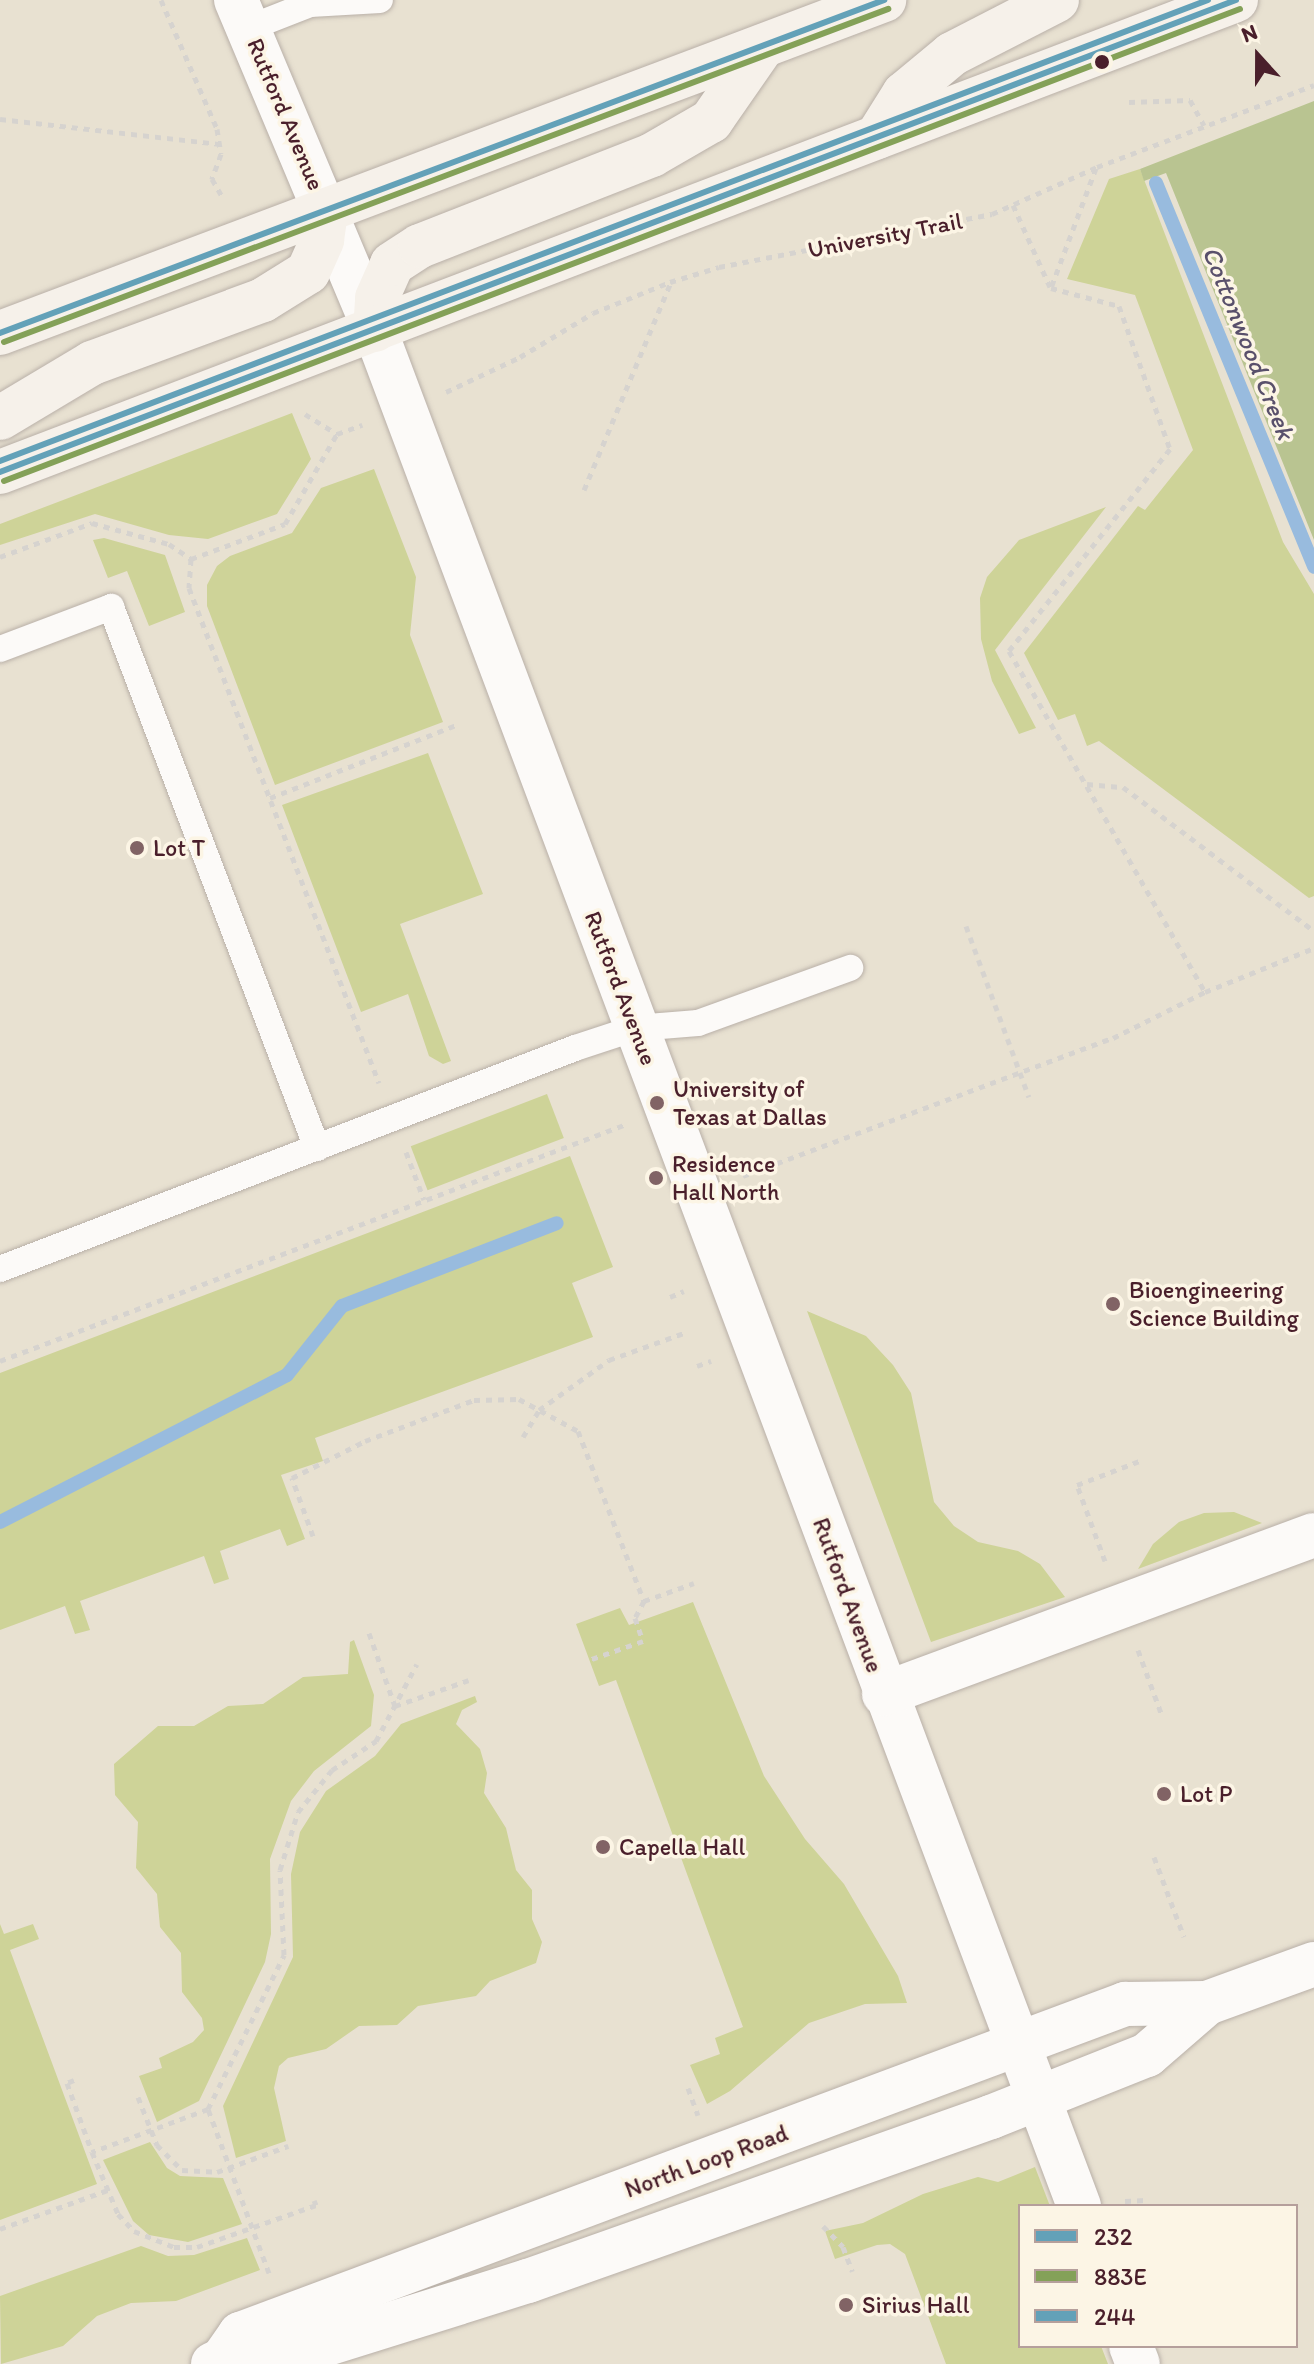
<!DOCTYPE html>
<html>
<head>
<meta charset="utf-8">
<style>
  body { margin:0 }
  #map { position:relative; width:1314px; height:2364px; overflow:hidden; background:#e8e1d1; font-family:Itim,sans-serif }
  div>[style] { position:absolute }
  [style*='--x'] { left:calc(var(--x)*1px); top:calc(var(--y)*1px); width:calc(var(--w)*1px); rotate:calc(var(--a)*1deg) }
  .green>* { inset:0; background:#ced398; transform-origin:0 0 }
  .forest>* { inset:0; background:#b9c491 }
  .stream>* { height:14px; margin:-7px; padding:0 7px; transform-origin:7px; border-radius:7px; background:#98bbde }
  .path>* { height:5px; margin-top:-2.5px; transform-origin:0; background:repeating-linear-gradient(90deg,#d6d3cf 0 6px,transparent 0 12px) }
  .roads { filter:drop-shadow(0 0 2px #b9b0a8) drop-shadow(0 0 2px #b9b0a8) }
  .lane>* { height:26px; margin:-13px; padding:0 13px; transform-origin:13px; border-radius:13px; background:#fcfaf8 }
  .street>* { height:44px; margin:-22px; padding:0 22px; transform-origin:22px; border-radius:22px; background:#fcfaf8 }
  .secondary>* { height:44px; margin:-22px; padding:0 22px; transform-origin:22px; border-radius:22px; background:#f6f1ea }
  .path-bridge>* { height:5px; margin-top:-2.5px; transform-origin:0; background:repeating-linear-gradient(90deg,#d6d3cf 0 6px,transparent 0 12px) }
  .bus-1>* { height:6px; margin:-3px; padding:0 3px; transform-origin:3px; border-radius:3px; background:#63a1b8 }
  .bus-2>* { height:6px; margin:-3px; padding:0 3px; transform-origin:3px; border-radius:3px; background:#84a158 }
  .bus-3>* { height:6px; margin:-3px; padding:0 3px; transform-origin:3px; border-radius:3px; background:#63a1b8 }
  .dots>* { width:22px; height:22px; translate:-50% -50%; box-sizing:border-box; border:4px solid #fcf5e5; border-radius:50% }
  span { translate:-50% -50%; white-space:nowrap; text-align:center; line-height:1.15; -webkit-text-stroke:7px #fcf5e5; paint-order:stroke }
  .street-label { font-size:24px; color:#4a1f2b }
  .poi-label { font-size:24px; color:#4a1f2b }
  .left { translate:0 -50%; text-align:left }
  .water-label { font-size:26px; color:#59506b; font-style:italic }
  .legend { position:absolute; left:1018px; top:2204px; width:280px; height:144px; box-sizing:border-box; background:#fcf5e5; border:2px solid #b59f9b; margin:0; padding:10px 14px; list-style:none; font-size:24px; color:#4a1f2b }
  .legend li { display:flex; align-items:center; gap:16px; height:40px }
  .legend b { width:40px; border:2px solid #b59f9b }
  .north { position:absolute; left:1218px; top:16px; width:80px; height:80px; -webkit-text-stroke:6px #fcf5e5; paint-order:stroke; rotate:339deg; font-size:22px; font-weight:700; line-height:32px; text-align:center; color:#4a1f2b }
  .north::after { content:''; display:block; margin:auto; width:28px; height:36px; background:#4a1f2b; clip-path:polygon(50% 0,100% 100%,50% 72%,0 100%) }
</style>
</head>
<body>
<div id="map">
  <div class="green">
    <i style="clip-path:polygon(1140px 169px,1283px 542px,1314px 594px,1314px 896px,1309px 898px,1099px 741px,1087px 746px,1075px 714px,1058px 720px,1024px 653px,1138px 506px,1145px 510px,1193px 450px,1135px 295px,1067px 279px,1109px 179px)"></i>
    <i style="clip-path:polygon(292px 413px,311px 459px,277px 514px,208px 539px,169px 535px,95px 514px,0 545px,0 524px)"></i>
    <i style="clip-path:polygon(374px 469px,416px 577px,410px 635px,443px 722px,275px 785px,207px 606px,207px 585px,217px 566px,230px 556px,292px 533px,321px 488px)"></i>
    <i style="clip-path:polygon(1106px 507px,995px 650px,1036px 728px,1019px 734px,992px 681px,981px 639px,980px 598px,987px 577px,1019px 540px)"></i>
    <i style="clip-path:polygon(104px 538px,165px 555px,185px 612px,149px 626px,127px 571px,108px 578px,93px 540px)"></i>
    <i style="clip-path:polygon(428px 753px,483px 894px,400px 924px,451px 1061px,443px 1064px,429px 1056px,408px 994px,361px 1012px,282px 805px)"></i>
    <i style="left:547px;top:1094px;width:47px;height:146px;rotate:69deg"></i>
    <i style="clip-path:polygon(570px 1156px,613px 1267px,572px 1283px,593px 1337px,315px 1438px,323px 1461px,281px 1475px,305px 1539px,287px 1546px,280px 1529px,220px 1551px,229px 1579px,214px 1584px,204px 1556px,80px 1601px,90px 1630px,75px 1634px,65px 1606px,0 1630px,0 1373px)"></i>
    <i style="clip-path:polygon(807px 1311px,866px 1336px,893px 1365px,911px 1393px,934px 1502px,954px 1526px,978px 1542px,1018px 1551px,1040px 1564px,1065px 1597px,931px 1642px)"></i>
    <i style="clip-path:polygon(1234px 1512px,1262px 1523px,1138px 1569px,1153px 1544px,1179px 1522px,1204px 1513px)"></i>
    <i style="clip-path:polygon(693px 1602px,764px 1776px,805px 1839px,844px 1884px,898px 1976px,907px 2003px,865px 2004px,809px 2023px,730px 2091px,707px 2104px,690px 2065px,720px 2054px,715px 2038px,743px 2027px,616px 1680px,599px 1686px,576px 1624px,620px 1608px,629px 1625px)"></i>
    <i style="clip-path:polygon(354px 1640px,374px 1695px,371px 1726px,314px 1771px,291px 1801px,270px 1859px,271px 1934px,265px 1962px,199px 2101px,157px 2122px,139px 2076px,162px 2068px,159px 2058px,193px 2042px,204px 2030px,202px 2018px,182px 1992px,181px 1953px,160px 1927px,157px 1894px,136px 1868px,138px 1822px,115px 1795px,114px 1764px,158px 1726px,194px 1726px,228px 1706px,263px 1704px,303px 1677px,348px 1674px,350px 1642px)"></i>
    <i style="clip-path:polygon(475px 1696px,477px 1702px,462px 1710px,456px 1724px,480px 1749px,487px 1773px,484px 1793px,506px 1828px,516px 1870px,532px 1890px,532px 1919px,542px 1942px,536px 1963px,490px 1981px,476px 1996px,418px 2006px,397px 2025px,359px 2026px,326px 2049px,288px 2058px,279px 2066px,274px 2088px,286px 2141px,236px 2158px,223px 2106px,293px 1957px,291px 1874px,300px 1832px,326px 1791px,375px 1756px,401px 1724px)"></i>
    <i style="clip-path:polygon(0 1924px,4px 1934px,33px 1924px,39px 1939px,10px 1950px,97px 2184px,0 2220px)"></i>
    <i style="clip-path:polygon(150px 2142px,167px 2168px,180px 2176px,223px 2178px,242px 2224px,188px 2242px,149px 2235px,133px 2221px,103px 2160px)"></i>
    <i style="clip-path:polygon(1035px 2167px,1050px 2206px,1020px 2206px,1020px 2346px,1101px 2346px,1108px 2364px,946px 2364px,905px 2254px,890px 2244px,877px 2245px,835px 2259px,825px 2231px,863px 2223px,923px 2194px,978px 2177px,998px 2182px)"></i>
    <i style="clip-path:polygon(247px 2238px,260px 2270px,176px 2301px,131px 2303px,97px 2316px,63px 2346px,1px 2364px,0 2296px,141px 2246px,168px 2256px,194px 2255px)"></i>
  </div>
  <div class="forest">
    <i style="clip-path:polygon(1314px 101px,1314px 540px,1166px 173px,1144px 181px,1140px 169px)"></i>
  </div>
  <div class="stream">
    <i style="--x:1156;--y:183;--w:415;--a:67.6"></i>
    <i style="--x:0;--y:1522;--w:322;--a:-27.1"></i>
    <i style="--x:287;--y:1375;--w:88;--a:-51.4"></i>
    <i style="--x:342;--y:1306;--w:230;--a:-21.1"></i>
  </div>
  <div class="path">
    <i style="--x:161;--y:0;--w:141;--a:66.5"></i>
    <i style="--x:217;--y:129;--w:25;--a:81"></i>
    <i style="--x:221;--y:154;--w:27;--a:110"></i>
    <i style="--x:212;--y:179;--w:20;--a:60"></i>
    <i style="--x:1129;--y:102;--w:61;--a:-1.9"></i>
    <i style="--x:1190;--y:100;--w:29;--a:61"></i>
    <i style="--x:0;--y:119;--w:222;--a:6.5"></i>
    <i style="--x:1096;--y:168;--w:128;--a:110.6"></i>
    <i style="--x:1051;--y:288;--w:70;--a:14.8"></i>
    <i style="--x:1119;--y:306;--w:152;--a:70.4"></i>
    <i style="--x:1170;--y:449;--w:258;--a:128.6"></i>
    <i style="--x:1009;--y:651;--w:393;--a:60.1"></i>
    <i style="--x:1013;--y:205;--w:90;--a:65.7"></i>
    <i style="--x:446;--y:392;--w:82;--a:-25.3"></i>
    <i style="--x:520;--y:357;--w:85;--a:-31.1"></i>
    <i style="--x:593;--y:313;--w:83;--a:-21.9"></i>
    <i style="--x:670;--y:282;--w:51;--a:-17"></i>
    <i style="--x:719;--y:267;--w:278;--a:-11"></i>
    <i style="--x:992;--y:214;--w:115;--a:-24.1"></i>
    <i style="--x:1097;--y:167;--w:232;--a:-20.7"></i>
    <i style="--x:305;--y:414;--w:38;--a:32"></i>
    <i style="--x:584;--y:490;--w:223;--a:-67.3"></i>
    <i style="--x:0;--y:557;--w:98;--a:-20.3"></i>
    <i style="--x:92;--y:523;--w:80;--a:15.3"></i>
    <i style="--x:169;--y:544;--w:27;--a:34"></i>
    <i style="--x:191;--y:559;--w:100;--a:-20.4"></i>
    <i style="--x:285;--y:524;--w:104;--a:-60"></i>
    <i style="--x:337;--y:434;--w:27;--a:-20"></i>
    <i style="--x:191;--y:559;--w:29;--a:94"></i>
    <i style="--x:189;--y:588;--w:530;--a:69"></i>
    <i style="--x:1087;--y:784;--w:36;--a:5"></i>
    <i style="--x:1123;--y:787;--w:239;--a:37"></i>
    <i style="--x:270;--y:798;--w:200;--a:-21.4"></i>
    <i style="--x:406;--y:1152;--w:51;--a:69.4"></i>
    <i style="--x:743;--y:1176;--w:395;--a:-20.5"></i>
    <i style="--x:1113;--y:1038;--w:103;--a:-26.6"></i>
    <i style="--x:1205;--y:992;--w:118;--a:-22"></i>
    <i style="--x:670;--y:1297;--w:15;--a:-23"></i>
    <i style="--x:0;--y:1361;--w:667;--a:-20.72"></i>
    <i style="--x:697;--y:1366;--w:15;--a:-20"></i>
    <i style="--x:523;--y:1437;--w:31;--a:-59"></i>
    <i style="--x:539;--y:1410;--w:86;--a:-35.5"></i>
    <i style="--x:609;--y:1360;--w:80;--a:-19.8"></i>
    <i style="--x:313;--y:1536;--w:62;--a:-109.9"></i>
    <i style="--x:292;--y:1478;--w:82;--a:-26.9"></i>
    <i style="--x:365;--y:1441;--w:116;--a:-20.6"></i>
    <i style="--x:474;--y:1400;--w:45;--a:-1.3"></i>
    <i style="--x:519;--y:1399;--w:67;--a:28.5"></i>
    <i style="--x:578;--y:1431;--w:182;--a:68.8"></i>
    <i style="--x:644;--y:1601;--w:19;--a:118"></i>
    <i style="--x:635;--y:1618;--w:24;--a:71"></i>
    <i style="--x:643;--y:1641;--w:57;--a:160.6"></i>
    <i style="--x:1105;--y:1561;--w:81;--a:-110.2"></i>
    <i style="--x:1077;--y:1485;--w:70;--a:-21"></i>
    <i style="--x:644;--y:1601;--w:53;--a:-19.8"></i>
    <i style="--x:369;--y:1633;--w:77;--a:70.4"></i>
    <i style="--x:395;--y:1706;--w:78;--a:-19.4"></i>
    <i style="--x:1138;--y:1650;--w:67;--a:69.9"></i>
    <i style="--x:1154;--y:1857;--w:85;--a:69.4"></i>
    <i style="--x:74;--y:2080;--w:8;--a:157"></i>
    <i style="--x:67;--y:2083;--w:73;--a:70.1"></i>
    <i style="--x:688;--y:2088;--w:29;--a:70"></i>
    <i style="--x:138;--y:2097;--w:52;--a:68.4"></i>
    <i style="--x:157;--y:2145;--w:35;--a:45"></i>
    <i style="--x:182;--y:2170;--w:35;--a:3"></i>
    <i style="--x:217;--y:2172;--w:76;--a:-20.1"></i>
    <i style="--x:208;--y:2109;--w:124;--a:159.7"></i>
    <i style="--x:92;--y:2152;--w:67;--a:67.2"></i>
    <i style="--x:118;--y:2214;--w:23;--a:47"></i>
    <i style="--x:134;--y:2231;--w:43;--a:21.8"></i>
    <i style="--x:174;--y:2247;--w:23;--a:0"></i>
    <i style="--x:197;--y:2247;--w:126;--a:-19.4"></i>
    <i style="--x:316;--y:2205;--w:5;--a:-112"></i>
    <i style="--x:1125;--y:2201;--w:21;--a:-3"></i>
    <i style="--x:823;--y:2226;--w:29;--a:46"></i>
    <i style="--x:843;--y:2247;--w:26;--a:69"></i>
    <i style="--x:0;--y:2229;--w:115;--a:-19.9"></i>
    <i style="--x:269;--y:2273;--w:175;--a:-110.4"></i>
    <i style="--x:208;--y:2109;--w:172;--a:-63.7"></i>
    <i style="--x:284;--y:1955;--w:85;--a:-92.7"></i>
    <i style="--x:280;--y:1870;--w:61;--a:-72.8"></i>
    <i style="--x:298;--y:1812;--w:54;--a:-51"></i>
    <i style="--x:332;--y:1770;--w:53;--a:-33.4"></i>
    <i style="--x:376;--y:1741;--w:87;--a:-62"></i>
  </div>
  <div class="roads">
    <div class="lane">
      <i style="--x:249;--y:28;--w:66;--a:-21.5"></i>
      <i style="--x:310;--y:4;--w:70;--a:-3.3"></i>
      <i style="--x:0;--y:649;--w:119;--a:-20.7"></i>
      <i style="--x:111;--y:607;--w:579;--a:69.15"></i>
      <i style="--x:0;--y:1269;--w:616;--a:-21.02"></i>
      <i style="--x:575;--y:1048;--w:64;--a:-18.2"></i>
      <i style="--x:636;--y:1028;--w:62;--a:-4.6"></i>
      <i style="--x:698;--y:1023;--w:162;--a:-19.9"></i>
    </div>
    <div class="street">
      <i style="--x:236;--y:0;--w:358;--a:67.2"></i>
      <i style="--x:375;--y:330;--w:2004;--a:69.43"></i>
      <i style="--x:884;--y:1694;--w:458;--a:-20.3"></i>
      <i style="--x:1131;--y:2346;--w:19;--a:69"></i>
      <i style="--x:213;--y:2364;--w:10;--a:-24"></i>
      <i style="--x:222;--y:2360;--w:32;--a:-55"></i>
      <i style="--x:240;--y:2334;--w:945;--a:-20.45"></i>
      <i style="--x:1125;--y:2004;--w:82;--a:-0.7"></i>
      <i style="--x:1207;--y:2003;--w:114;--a:-20"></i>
      <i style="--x:263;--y:2364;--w:278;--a:-17.4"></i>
      <i style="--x:528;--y:2281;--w:491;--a:-19.5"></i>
      <i style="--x:991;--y:2117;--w:168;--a:-21.7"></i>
      <i style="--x:1147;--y:2055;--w:79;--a:-40.9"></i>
    </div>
    <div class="secondary">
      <i style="--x:877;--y:137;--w:51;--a:-57.9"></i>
      <i style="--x:904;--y:94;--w:62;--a:-39.8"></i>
      <i style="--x:952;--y:54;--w:118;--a:-27.2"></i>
      <i style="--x:375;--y:330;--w:32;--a:-86"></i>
      <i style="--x:377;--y:298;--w:37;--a:-66"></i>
      <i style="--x:392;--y:264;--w:33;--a:-33"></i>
      <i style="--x:420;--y:246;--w:249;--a:-21.4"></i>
      <i style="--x:652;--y:155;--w:68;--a:-30"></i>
      <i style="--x:711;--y:121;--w:91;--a:-55.3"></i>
      <i style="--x:0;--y:333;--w:945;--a:-20.64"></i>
      <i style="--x:0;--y:418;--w:107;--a:-30.9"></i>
      <i style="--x:92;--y:363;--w:182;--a:-20.2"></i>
      <i style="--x:263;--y:300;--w:53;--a:-31.9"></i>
      <i style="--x:308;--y:272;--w:35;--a:-66"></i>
      <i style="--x:322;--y:240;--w:30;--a:-82"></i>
      <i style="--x:0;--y:472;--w:1323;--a:-20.9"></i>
    </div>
  </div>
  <div class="path-bridge">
    <i style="--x:966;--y:926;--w:182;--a:69.8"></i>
  </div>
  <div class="bus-1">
    <i style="--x:0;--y:333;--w:945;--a:-20.64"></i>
    <i style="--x:0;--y:472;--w:1323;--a:-20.9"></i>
  </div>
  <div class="bus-2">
    <i style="--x:4;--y:342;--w:945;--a:-20.64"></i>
    <i style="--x:4;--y:481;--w:1323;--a:-20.9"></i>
  </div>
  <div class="bus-3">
    <i style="--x:0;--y:461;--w:1293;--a:-20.89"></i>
  </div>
  <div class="dots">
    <i style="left:1102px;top:62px;background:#4a1f2b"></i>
    <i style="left:137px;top:848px;background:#816365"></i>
    <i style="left:657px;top:1103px;background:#816365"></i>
    <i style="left:656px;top:1178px;background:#816365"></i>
    <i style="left:1113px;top:1304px;background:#816365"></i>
    <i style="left:1164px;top:1794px;background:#816365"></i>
    <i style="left:603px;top:1847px;background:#816365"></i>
    <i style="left:846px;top:2305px;background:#816365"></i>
  </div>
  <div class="street-label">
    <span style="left:286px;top:114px;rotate:67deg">Rutford Avenue</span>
    <span style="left:885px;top:235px;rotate:-11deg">University Trail</span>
    <span style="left:621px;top:988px;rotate:69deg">Rutford Avenue</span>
    <span style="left:848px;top:1595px;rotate:70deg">Rutford Avenue</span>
    <span style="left:706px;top:2161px;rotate:-20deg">North Loop Road</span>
  </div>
  <div class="poi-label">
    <span class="left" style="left:153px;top:848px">Lot T</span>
    <span class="left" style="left:673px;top:1103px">University of<br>Texas at Dallas</span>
    <span class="left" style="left:672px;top:1178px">Residence<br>Hall North</span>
    <span class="left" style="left:1129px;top:1304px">Bioengineering<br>Science Building</span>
    <span class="left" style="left:1180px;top:1794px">Lot P</span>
    <span class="left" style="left:619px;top:1847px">Capella Hall</span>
    <span class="left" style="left:862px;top:2305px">Sirius Hall</span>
  </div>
  <div class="water-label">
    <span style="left:1248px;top:343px;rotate:68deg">Cottonwood Creek</span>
  </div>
  <ul class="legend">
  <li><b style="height:10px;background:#63a1b8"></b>232</li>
  <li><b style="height:10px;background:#84a158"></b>883E</li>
  <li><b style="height:10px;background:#63a1b8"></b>244</li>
  </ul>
  <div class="north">N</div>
</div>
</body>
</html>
